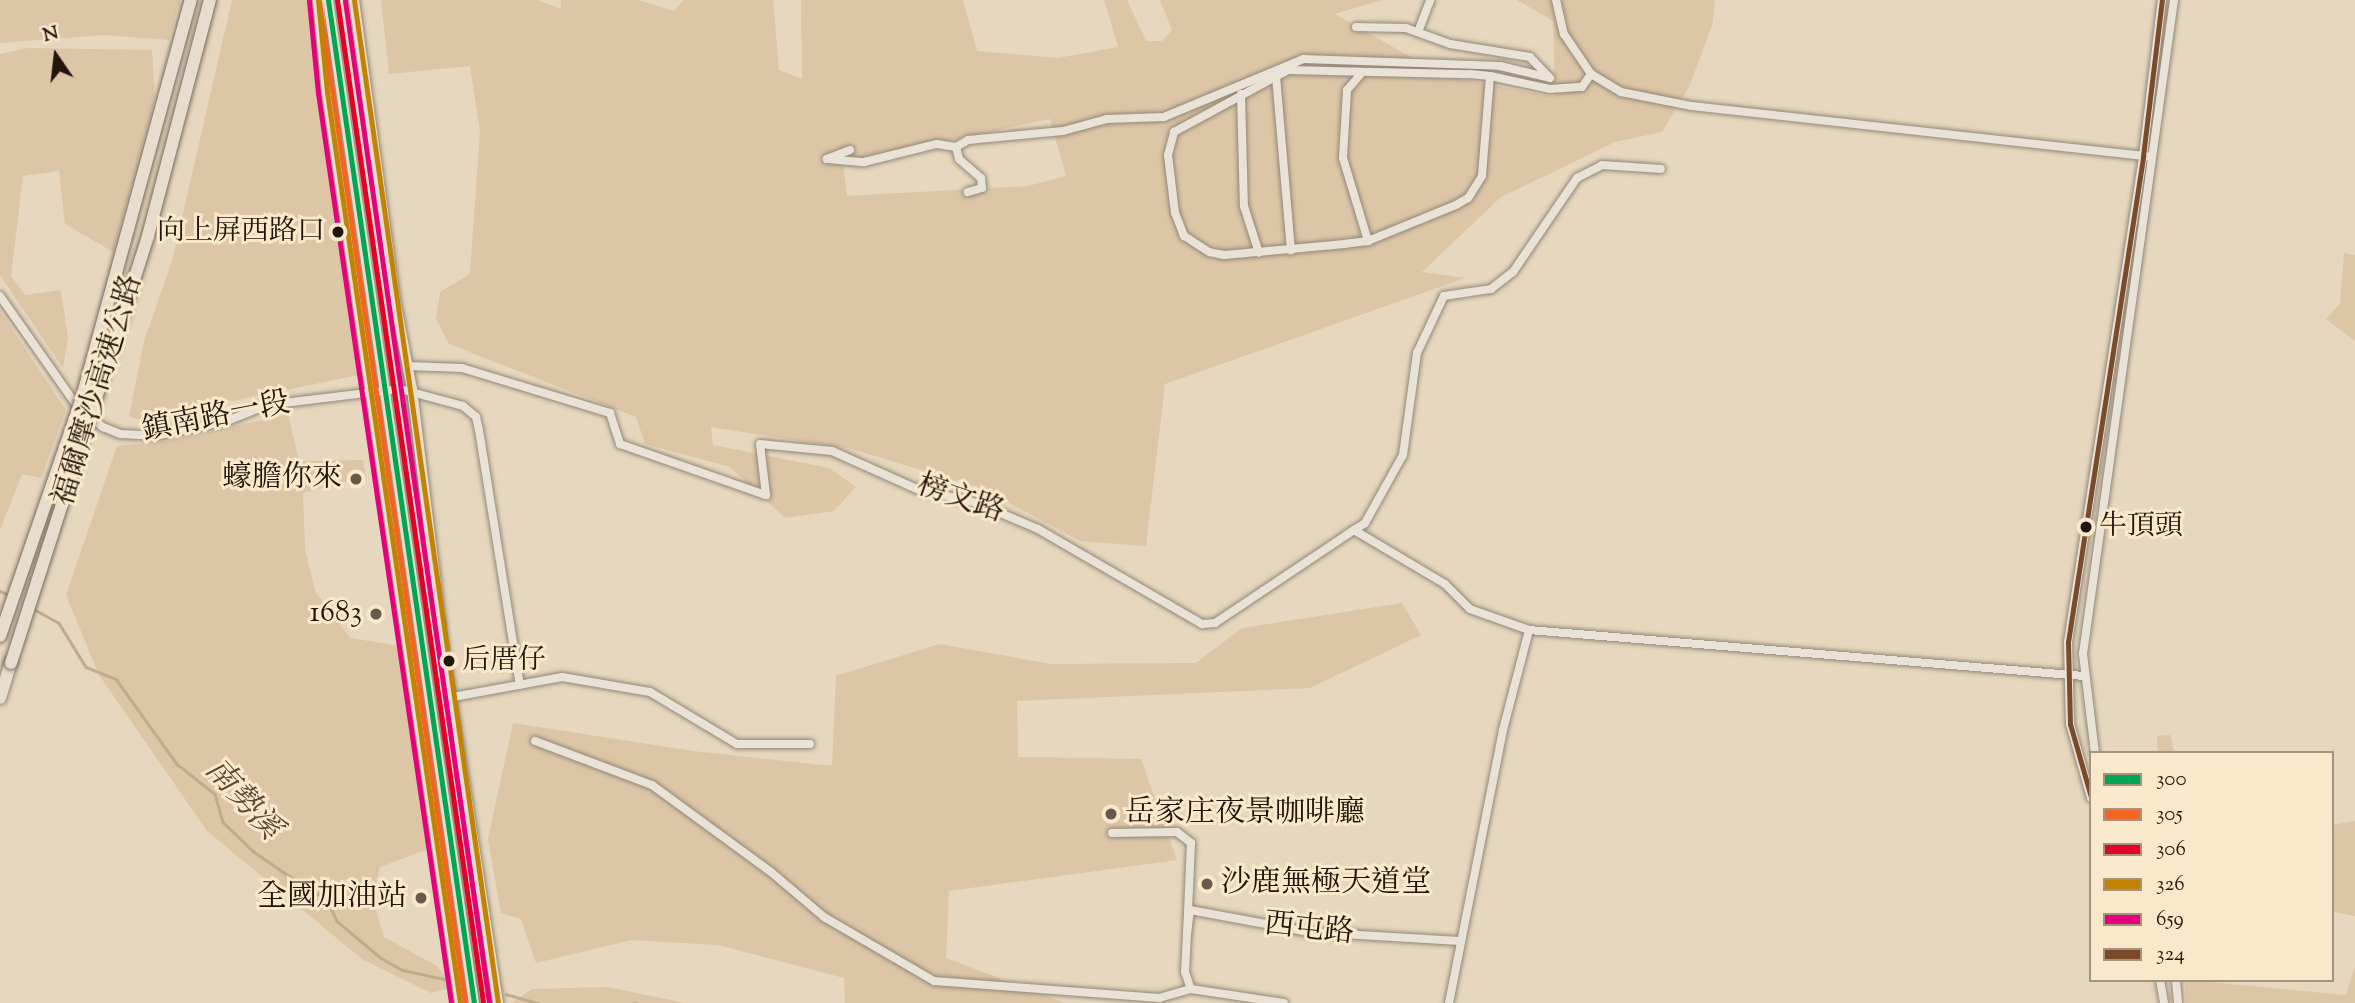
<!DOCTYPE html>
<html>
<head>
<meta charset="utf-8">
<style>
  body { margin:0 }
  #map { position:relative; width:2355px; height:1003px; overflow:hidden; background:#e6d7be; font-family:"Sorts Mill Goudy","Noto Serif TC",serif }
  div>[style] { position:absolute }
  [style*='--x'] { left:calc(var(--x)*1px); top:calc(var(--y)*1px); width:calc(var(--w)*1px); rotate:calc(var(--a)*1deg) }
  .green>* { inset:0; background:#dcc6a6 }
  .stream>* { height:2.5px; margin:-1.25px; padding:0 1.25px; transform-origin:1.25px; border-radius:1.25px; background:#c0ab8c }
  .roads { filter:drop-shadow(0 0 2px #928779) drop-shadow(0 0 2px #928779) }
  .minor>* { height:8px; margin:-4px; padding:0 4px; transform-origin:4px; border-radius:4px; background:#e9e2d6 }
  .major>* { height:10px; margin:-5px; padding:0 5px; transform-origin:5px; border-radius:5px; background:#e6ddce }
  .highway>* { height:12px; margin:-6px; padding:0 6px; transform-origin:6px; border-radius:6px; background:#e6ddce }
  .bridges { filter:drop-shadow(0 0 2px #776d60) drop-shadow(0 0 2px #776d60) }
  .highway-bridge>* { height:12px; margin:-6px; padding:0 6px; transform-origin:6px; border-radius:6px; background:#e6ddce }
  .bus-1>* { height:5px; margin:-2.5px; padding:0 2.5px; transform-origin:2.5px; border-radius:2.5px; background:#00a651 }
  .bus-2>* { height:5px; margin:-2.5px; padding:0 2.5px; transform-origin:2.5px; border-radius:2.5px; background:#f26522 }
  .bus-3>* { height:5px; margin:-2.5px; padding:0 2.5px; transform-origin:2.5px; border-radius:2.5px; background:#e4002b }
  .bus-4>* { height:5px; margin:-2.5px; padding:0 2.5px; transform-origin:2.5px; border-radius:2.5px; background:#c28203 }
  .bus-5>* { height:5px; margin:-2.5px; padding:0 2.5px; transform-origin:2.5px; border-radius:2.5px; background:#e5007d }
  .bus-6>* { height:5px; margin:-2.5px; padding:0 2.5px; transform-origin:2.5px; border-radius:2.5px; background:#7a4b2a }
  .dots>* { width:19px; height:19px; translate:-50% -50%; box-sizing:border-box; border:4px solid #fae8ca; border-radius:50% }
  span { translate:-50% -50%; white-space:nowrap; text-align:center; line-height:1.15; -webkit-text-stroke:6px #fae8ca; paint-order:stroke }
  .bus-label { font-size:28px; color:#23150d }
  .right { translate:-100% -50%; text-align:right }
  .left { translate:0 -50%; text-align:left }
  .street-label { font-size:30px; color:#23150d }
  .poi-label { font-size:30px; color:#23150d }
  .water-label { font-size:32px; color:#5b4937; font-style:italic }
  .legend { position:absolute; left:2089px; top:751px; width:245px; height:231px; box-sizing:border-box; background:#fae8ca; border:2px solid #a4947e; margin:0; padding:9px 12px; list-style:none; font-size:21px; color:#23150d }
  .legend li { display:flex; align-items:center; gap:14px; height:35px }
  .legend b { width:35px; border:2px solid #a4947e }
  .north { position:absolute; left:21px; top:21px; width:70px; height:70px; -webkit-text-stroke:5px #fae8ca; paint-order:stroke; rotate:346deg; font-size:19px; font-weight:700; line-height:28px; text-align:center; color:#23150d }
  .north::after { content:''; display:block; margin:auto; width:24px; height:32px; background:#23150d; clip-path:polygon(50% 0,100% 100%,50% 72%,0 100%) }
</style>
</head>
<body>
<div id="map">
  <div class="green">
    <i style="clip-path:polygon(0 0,180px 0,169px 40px,104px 35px,0 43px)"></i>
    <i style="clip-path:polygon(232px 0,307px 0,359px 375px,138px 420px,129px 416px,144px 341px,172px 261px)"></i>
    <i style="clip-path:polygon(evenodd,381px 0,538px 0,561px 9px,561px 0,638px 0,674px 11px,684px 0,773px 0,779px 70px,802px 79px,801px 0,963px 0,977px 51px,1058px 58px,1118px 47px,1104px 0,1127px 0,1146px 41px,1162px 41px,1172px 30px,1160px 0,1382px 0,1335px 14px,1444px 76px,1555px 97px,1553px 21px,1517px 0,1715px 0,1712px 26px,1689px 87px,1662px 132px,1615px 142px,1501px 197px,1422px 272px,1465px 278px,1165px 384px,1146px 546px,1080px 541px,983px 489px,852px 449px,711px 427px,713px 445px,829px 468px,856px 487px,834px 511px,785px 518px,730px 467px,645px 444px,636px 417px,449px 344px,436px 319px,440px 292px,470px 274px,480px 131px,470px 66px,389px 74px,381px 0,1050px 119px,1066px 176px,1028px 186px,847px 196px,843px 163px,1050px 119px)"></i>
    <i style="clip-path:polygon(28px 48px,152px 50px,155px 97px,113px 252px,65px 224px,59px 171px,23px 176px,11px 276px,25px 295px,61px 290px,68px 338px,63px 368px,0 275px,0 54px)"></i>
    <i style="clip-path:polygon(2344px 253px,2355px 255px,2355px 341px,2326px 319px,2340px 304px)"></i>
    <i style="clip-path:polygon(0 311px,66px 410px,41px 478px,22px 474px,0 530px)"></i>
    <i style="clip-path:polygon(288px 414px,299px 461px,363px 460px,366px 476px,303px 493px,305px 549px,315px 591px,350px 638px,400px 646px,429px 849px,380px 867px,372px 898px,384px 937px,437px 966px,453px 987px,431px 993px,362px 959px,207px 831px,99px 675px,66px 595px,117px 446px,169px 441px)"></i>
    <i style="clip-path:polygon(1402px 603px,1421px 635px,1310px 688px,1017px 701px,1018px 757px,1141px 759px,1177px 860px,949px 891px,946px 958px,1065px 1003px,845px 1003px,844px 978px,718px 945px,631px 940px,536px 963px,521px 919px,501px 913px,488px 839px,513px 723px,693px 751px,832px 766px,836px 676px,939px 644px,1052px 664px,1196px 663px,1242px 628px)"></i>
    <i style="clip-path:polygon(2170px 735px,2175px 753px,2158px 753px,2157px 736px)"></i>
    <i style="clip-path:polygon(2355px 821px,2355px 916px,2335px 912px,2332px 906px,2332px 825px)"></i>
    <i style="clip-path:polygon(2355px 965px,2355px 1003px,2186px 1003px,2185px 980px,2346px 995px)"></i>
    <i style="clip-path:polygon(607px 987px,685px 1003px,511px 1003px,532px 989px)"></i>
  </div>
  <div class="stream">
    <i style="--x:0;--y:591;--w:12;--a:24"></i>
    <i style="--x:32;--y:608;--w:31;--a:29"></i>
    <i style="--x:59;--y:623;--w:52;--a:58.5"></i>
    <i style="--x:86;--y:667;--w:32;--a:22"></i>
    <i style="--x:116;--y:679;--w:105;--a:54.3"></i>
    <i style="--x:177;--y:764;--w:48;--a:38.3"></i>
    <i style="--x:215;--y:794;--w:29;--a:74"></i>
    <i style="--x:223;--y:822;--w:42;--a:44"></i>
    <i style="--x:253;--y:851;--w:75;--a:34.7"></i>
    <i style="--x:315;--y:894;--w:10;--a:6"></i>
    <i style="--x:325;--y:895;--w:29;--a:65"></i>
    <i style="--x:337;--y:921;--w:57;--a:40.1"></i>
    <i style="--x:381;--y:958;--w:25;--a:29"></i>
    <i style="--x:403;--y:970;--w:42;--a:12.4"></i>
    <i style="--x:506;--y:994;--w:33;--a:16"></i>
    <i style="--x:633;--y:1003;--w:4;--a:0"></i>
  </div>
  <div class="roads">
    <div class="minor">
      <i style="--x:1556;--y:0;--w:35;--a:77"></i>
      <i style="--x:1564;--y:34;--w:48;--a:56"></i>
      <i style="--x:1591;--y:74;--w:35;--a:31"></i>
      <i style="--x:1621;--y:92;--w:71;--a:11.3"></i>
      <i style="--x:1691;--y:106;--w:459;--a:6.3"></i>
      <i style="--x:1418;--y:32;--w:34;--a:-69"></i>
      <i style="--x:1360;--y:75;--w:20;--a:131"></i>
      <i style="--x:1347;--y:90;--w:68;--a:93.4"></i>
      <i style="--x:1343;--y:158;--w:87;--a:73.2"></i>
      <i style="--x:1276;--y:76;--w:175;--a:85.1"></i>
      <i style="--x:1490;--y:76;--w:100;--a:94.6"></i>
      <i style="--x:1482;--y:176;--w:26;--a:122"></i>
      <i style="--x:1468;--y:198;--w:14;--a:150"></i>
      <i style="--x:1456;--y:205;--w:95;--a:157.8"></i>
      <i style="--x:1368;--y:241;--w:23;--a:173"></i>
      <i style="--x:1345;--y:244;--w:121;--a:174.8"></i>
      <i style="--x:1224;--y:255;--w:15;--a:-169"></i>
      <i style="--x:1209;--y:252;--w:30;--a:-147"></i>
      <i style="--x:1184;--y:236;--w:25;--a:-111"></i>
      <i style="--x:1175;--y:213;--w:58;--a:-96.9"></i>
      <i style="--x:1168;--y:155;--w:24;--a:-75"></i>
      <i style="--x:1174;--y:132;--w:130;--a:-28.5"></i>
      <i style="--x:1288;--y:70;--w:182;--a:1.3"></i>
      <i style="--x:1470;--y:74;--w:20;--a:6"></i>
      <i style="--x:1490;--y:76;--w:61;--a:12.2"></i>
      <i style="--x:1550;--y:89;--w:32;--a:-4"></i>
      <i style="--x:1582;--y:87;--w:16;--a:-55"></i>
      <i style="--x:1241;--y:94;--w:112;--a:88.5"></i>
      <i style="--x:1244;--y:206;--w:49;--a:72.3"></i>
      <i style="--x:956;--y:147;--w:12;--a:76"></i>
      <i style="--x:959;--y:159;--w:29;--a:41"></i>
      <i style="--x:981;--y:178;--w:10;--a:84"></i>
      <i style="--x:982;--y:188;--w:15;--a:164"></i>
      <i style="--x:850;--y:150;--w:25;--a:159"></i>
      <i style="--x:827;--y:159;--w:37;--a:5"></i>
      <i style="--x:864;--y:162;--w:75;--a:-13.9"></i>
      <i style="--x:937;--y:144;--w:19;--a:9"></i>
      <i style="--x:956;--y:147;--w:14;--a:-30"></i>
      <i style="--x:968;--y:140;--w:95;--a:-5.4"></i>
      <i style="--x:1063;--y:131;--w:46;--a:-15.3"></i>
      <i style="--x:1107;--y:119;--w:57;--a:-2"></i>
      <i style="--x:1164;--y:117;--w:151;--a:-22.6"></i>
      <i style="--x:1303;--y:59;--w:197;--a:2"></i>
      <i style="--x:1500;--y:66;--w:51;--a:13.5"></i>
      <i style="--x:1550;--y:78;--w:29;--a:-134"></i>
      <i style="--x:1530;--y:57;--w:81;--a:-170.8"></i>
      <i style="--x:1450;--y:44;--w:47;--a:-160"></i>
      <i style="--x:1406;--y:28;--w:50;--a:-178.9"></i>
      <i style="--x:0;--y:296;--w:131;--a:55"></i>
      <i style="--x:75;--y:403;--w:37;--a:41"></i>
      <i style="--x:103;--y:427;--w:18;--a:22"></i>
      <i style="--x:120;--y:434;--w:35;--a:3"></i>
      <i style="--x:155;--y:436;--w:74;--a:-11.8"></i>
      <i style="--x:227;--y:421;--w:43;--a:-21.8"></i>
      <i style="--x:267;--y:405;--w:134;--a:-6.9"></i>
      <i style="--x:400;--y:389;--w:65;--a:15.1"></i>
      <i style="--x:463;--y:406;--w:17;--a:40"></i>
      <i style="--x:476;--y:417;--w:13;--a:77"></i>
      <i style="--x:479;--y:430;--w:258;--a:80.9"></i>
      <i style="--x:408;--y:366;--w:54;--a:2.1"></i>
      <i style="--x:462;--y:368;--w:155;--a:16.9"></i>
      <i style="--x:610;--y:413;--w:33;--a:72"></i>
      <i style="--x:620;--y:444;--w:155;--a:19.3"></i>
      <i style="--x:766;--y:495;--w:51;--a:-96.7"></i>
      <i style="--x:760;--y:444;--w:72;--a:5.6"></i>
      <i style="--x:832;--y:451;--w:93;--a:24.1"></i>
      <i style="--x:917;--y:489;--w:62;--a:13.1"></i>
      <i style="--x:977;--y:503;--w:66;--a:23.1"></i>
      <i style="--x:1038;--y:529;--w:190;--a:30.1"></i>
      <i style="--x:1202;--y:624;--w:13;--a:-4"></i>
      <i style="--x:1215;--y:623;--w:167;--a:-33.8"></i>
      <i style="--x:1354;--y:530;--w:106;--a:30.7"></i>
      <i style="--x:1445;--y:584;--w:35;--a:45"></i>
      <i style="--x:1470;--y:609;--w:63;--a:19.6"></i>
      <i style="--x:1354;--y:530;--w:13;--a:-32"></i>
      <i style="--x:1365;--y:523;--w:78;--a:-60.8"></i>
      <i style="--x:1403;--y:455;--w:103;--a:-82.2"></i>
      <i style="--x:1417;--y:353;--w:63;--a:-64.7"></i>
      <i style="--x:1444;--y:296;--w:48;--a:-8.5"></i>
      <i style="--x:1491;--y:289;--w:28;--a:-38"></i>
      <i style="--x:1513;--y:272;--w:114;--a:-55.8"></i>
      <i style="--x:1577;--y:178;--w:28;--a:-27"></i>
      <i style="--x:1602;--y:165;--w:59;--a:3.9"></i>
      <i style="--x:453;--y:697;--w:111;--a:-10.4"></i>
      <i style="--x:562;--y:677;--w:89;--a:9.7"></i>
      <i style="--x:650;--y:692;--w:101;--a:30.9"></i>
      <i style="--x:737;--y:744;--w:73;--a:0"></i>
      <i style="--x:535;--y:741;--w:125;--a:20.6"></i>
      <i style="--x:652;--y:785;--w:147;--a:36.2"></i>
      <i style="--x:771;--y:872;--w:70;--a:40.3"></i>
      <i style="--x:824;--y:917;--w:127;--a:30.2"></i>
      <i style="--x:934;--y:981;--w:226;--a:4.3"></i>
      <i style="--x:1159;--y:998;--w:33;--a:-16"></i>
      <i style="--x:1191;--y:989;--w:94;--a:8.6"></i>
      <i style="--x:2095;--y:753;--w:100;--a:-96.9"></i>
      <i style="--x:2083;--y:654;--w:660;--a:-82.08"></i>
      <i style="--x:2091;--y:798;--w:77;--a:-105.8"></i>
      <i style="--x:2070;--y:724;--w:82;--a:-91.4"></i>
      <i style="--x:2068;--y:642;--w:492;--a:-81.2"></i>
      <i style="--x:2143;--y:156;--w:157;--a:-83.1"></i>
      <i style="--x:1112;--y:833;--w:65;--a:-0.9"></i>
      <i style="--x:1177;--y:832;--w:18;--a:38"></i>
      <i style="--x:1191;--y:843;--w:91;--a:92.5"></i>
      <i style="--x:1187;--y:934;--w:24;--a:-83"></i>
      <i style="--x:1190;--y:910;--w:121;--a:10.5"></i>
      <i style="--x:1309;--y:932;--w:151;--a:3.4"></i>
      <i style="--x:1187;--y:934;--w:38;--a:93"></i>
      <i style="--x:1185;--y:972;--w:18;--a:71"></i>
      <i style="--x:2160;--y:980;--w:23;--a:80"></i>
      <i style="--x:2176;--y:980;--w:23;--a:85"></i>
      <i style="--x:1449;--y:1003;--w:278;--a:-78.8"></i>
      <i style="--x:1503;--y:730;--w:103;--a:-75.4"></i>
      <i style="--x:1529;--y:630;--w:557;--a:4.74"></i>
    </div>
    <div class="major">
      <i style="--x:318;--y:0;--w:92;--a:84.4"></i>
      <i style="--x:327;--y:92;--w:921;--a:81.69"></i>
      <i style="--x:328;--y:0;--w:1014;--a:81.72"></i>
      <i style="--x:343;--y:0;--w:1013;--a:81.89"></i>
      <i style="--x:354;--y:0;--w:303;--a:82.2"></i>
      <i style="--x:395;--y:300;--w:91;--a:79.2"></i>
      <i style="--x:412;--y:389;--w:269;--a:83"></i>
      <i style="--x:445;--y:656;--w:351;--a:81.3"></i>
    </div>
    <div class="highway">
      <i style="--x:0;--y:698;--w:37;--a:-73"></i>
    </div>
  </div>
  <div class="bridges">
    <div class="highway-bridge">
      <i style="--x:0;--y:636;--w:249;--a:-71"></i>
      <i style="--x:81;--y:401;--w:416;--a:-74.7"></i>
      <i style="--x:11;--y:663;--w:448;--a:-72.2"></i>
      <i style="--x:148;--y:236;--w:244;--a:-75.3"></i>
    </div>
  </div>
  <div class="bus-1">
    <i style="--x:328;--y:0;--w:1014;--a:81.72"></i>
  </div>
  <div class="bus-2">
    <i style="--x:319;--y:1;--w:1013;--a:81.71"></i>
  </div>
  <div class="bus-3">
    <i style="--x:337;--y:0;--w:1013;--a:81.71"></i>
  </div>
  <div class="bus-4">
    <i style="--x:318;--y:0;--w:92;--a:84.4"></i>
    <i style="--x:327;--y:92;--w:921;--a:81.69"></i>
    <i style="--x:354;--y:0;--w:1013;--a:81.83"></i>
  </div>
  <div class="bus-5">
    <i style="--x:309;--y:1;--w:92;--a:84.4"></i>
    <i style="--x:318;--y:93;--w:920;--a:81.68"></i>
    <i style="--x:345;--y:1;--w:1012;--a:81.82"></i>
  </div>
  <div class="bus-6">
    <i style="--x:2091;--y:797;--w:76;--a:-106"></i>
    <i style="--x:2070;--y:724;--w:82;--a:-91.4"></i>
    <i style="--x:2068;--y:642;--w:492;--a:-81.2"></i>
    <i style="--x:2143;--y:156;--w:157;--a:-83.1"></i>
  </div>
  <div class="dots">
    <i style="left:338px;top:232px;background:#23150d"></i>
    <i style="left:356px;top:479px;background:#67594b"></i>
    <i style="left:2086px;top:527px;background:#23150d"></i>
    <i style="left:376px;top:614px;background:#67594b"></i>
    <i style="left:449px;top:661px;background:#23150d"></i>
    <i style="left:1111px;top:814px;background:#67594b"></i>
    <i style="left:1207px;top:884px;background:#67594b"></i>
    <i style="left:421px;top:898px;background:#67594b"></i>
  </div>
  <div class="bus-label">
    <span class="right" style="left:325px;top:232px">向上屏西路口</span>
    <span class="left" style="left:2099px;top:527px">牛頂頭</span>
    <span class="left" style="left:462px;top:661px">后厝仔</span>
  </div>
  <div class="street-label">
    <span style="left:99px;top:391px;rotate:-73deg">福爾摩沙高速公路</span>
    <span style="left:216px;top:418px;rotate:-11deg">鎮南路一段</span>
    <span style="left:960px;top:500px;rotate:19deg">榜文路</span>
    <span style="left:1309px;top:930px;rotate:6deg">西屯路</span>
  </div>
  <div class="poi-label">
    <span class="right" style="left:342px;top:479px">蠔膽你來</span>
    <span class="right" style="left:362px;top:614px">1683</span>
    <span class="left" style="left:1125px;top:814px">岳家庄夜景咖啡廳</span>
    <span class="left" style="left:1221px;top:884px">沙鹿無極天道堂</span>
    <span class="right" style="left:407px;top:898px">全國加油站</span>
  </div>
  <div class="water-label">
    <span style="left:242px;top:800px;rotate:48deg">南勢溪</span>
  </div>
  <ul class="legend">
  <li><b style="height:9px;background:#00a651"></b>300</li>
  <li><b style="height:9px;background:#f26522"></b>305</li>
  <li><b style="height:9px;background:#e4002b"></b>306</li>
  <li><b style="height:9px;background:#c28203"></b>326</li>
  <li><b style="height:9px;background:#e5007d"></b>659</li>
  <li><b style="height:9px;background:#7a4b2a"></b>324</li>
  </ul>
  <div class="north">N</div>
</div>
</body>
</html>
